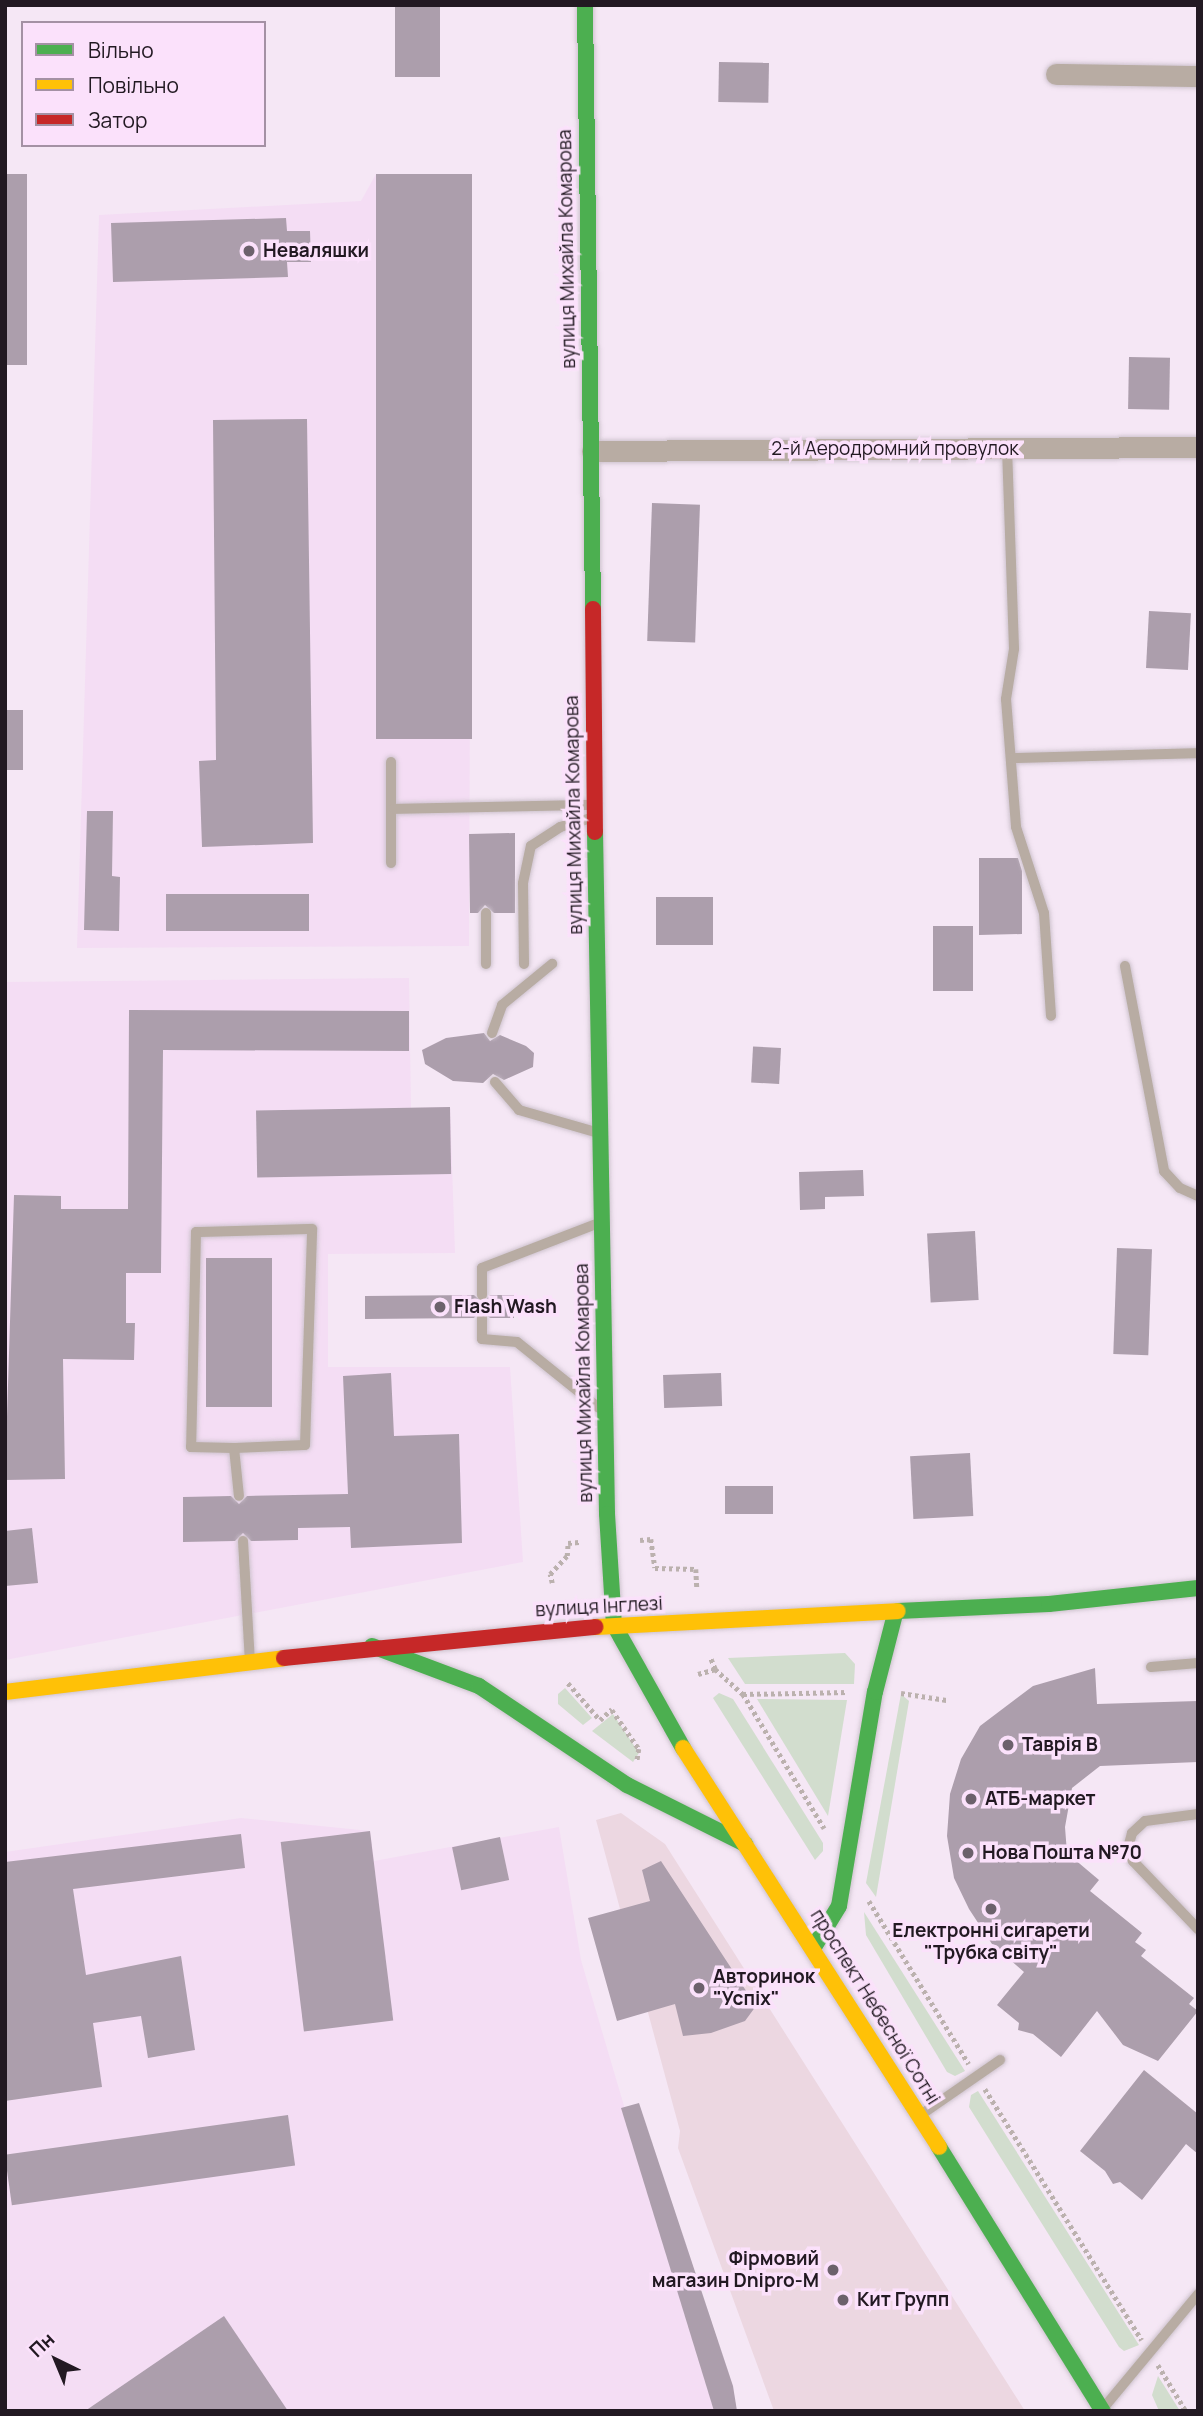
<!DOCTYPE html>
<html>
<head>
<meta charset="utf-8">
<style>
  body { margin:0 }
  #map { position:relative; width:1203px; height:2416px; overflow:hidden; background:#f5e7f5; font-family:Manrope,sans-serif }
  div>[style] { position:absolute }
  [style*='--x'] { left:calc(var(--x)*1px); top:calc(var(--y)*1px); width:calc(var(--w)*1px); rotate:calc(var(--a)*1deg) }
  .commercial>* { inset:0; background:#ecd7e1 }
  .built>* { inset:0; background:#f4ddf4 }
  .green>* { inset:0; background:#d2ddce }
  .building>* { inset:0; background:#ac9eac; transform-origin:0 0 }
  .path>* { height:4.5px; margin-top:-2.25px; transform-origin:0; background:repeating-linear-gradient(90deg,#bbb1ae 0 3.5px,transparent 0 7px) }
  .roads { filter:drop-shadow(0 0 2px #cec3ce) drop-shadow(0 0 2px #cec3ce) }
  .lane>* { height:10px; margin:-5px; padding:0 5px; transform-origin:5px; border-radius:5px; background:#b8aca3 }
  .street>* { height:21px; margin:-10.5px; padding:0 10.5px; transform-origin:10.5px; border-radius:10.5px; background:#b8aca3 }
  .fast>* { height:16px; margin:-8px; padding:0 8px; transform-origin:8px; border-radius:8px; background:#4caf50 }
  .slow>* { height:16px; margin:-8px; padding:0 8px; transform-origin:8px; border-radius:8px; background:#ffc107 }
  .jam>* { height:16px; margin:-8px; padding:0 8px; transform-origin:8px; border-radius:8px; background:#c62828 }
  .dots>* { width:19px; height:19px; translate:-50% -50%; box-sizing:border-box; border:4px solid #fbe1fb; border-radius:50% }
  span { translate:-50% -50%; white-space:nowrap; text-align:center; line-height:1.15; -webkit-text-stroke:7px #fbe1fb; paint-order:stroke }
  .street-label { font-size:19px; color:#221922 }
  .poi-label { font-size:19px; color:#221922; font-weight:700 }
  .left { translate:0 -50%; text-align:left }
  .right { translate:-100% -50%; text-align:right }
  .frame { position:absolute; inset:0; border:7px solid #221922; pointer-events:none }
  .legend { position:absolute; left:21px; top:21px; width:245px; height:126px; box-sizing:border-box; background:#fbe1fb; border:2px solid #a491a4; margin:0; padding:9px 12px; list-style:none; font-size:21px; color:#221922 }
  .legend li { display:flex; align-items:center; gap:14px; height:35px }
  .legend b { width:35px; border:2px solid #a491a4 }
  .north { position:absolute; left:21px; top:2325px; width:70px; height:70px; -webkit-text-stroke:5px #fbe1fb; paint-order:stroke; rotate:317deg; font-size:19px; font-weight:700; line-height:28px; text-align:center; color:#221922 }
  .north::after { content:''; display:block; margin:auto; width:24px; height:32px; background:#221922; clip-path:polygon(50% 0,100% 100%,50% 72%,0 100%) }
</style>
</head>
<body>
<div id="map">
  <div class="commercial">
    <i style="clip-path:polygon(621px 1813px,665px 1844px,1025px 2411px,774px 2411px,678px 2148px,680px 2131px,596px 1820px)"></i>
  </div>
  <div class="built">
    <i style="clip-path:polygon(376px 174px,472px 174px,469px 946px,77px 948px,99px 215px,361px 201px)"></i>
    <i style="clip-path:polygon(409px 978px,411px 1108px,450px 1107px,455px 1253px,328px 1254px,328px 1367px,510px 1367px,523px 1562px,5px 1660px,5px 982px)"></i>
    <i style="clip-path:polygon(241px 1818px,370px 1831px,374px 1861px,559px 1827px,581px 1960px,714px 2411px,5px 2411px,5px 1852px)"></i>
  </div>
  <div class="green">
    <i style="clip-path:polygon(845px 1653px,855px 1664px,854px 1684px,745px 1684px,728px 1658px)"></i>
    <i style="clip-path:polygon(565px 1688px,592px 1718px,583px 1725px,558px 1704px,558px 1694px)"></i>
    <i style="clip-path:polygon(719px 1693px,733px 1699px,823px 1843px,823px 1851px,815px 1860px,713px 1698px)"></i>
    <i style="clip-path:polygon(901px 1694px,909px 1701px,876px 1897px,866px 1883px)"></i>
    <i style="clip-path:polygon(757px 1699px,847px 1700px,828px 1816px)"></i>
    <i style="clip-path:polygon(613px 1714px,639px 1753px,633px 1762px,592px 1731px)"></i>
    <i style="clip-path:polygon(864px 1912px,965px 2071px,955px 2076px,947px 2072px,866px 1935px)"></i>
    <i style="clip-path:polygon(978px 2091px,1139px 2345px,1124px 2351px,1119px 2347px,969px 2107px,971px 2095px)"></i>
    <i style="clip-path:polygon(1158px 2376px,1180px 2411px,1159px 2411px,1152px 2395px)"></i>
  </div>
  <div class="building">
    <i style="left:395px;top:5px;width:45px;height:72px"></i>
    <i style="left:719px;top:62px;width:50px;height:40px;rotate:1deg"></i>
    <i style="left:5px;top:174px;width:22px;height:191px"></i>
    <i style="left:376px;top:174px;width:96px;height:565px"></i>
    <i style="clip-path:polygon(286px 218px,287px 231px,310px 231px,311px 262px,287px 262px,288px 277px,113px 282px,111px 223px)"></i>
    <i style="left:1129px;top:357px;width:41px;height:52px;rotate:1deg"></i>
    <i style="clip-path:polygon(307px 419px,313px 843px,202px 847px,199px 761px,216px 760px,213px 420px)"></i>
    <i style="left:652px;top:503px;width:48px;height:138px;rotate:2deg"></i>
    <i style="left:1149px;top:611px;width:42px;height:57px;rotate:3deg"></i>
    <i style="left:5px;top:710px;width:18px;height:60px"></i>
    <i style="clip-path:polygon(87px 811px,113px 811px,112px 876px,120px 877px,119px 931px,84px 930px)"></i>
    <i style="clip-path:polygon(515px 833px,515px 913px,494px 913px,485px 905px,478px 913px,470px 913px,469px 834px)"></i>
    <i style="clip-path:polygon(979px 858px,1018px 858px,1022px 871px,1022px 934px,979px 935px)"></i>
    <i style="left:309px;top:894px;width:37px;height:143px;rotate:90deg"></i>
    <i style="left:713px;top:897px;width:48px;height:57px;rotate:90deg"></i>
    <i style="left:973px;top:926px;width:65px;height:40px;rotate:90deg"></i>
    <i style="clip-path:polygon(129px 1010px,409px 1011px,409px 1051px,163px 1050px,161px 1273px,126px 1273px,126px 1323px,135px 1323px,134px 1360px,63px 1359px,65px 1479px,5px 1480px,14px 1195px,61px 1196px,61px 1209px,128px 1209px)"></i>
    <i style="clip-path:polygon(484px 1033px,490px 1041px,500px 1035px,526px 1046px,534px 1053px,533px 1067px,504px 1080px,493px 1074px,483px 1083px,453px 1081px,425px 1064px,422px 1050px,446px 1038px)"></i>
    <i style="left:781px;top:1048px;width:36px;height:28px;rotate:93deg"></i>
    <i style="left:450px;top:1107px;width:67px;height:194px;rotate:89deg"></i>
    <i style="clip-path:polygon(863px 1170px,864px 1196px,825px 1197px,825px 1209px,800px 1210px,799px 1172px)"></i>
    <i style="left:975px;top:1231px;width:69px;height:48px;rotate:87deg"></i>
    <i style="left:1117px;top:1248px;width:35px;height:106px;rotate:2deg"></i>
    <i style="left:206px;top:1258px;width:66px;height:149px"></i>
    <i style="clip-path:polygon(474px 1295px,483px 1303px,490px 1295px,514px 1295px,514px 1318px,490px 1318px,481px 1310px,474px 1318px,365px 1319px,365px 1296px)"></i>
    <i style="clip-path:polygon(391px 1373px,394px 1436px,459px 1434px,462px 1543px,351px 1548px,350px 1527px,298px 1528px,298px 1540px,251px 1541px,243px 1533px,235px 1541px,183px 1542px,183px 1497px,231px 1496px,239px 1504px,247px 1496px,348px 1494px,343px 1376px)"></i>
    <i style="left:721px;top:1373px;width:33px;height:58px;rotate:88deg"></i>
    <i style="left:970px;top:1453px;width:63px;height:60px;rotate:87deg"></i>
    <i style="left:725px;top:1486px;width:48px;height:28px"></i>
    <i style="clip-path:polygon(32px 1528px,38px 1583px,5px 1586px,5px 1531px)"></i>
    <i style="clip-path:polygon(1095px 1668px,1097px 1704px,1198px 1701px,1198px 1762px,1100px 1766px,1072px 1788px,1065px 1827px,1067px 1853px,1099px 1880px,1090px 1891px,1142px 1933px,1135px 1942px,1146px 1950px,1141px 1956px,1194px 1998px,1189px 2004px,1198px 2011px,1158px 2061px,1123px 2045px,1097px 2011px,1061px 2057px,1033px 2034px,1018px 2030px,1019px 2023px,997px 2005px,1024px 1972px,992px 1944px,969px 1909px,954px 1878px,947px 1836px,950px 1794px,961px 1759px,980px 1726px,1033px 1686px)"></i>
    <i style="left:370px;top:1831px;width:191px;height:90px;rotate:83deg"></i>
    <i style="clip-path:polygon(241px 1834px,245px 1868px,73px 1889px,86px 1975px,181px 1956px,195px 2050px,148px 2058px,141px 2016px,93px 2023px,102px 2087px,5px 2101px,5px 1862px)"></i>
    <i style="left:500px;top:1837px;width:44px;height:49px;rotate:78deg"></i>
    <i style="clip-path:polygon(661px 1861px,756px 2006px,745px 2021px,711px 2033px,683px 2036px,675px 2004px,617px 2021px,588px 1918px,650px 1901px,642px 1870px)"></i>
    <i style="clip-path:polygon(1144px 2070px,1198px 2114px,1198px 2154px,1186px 2144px,1142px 2200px,1120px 2182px,1113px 2184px,1105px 2171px,1080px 2151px)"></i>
    <i style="clip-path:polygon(639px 2103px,733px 2386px,737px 2411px,714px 2411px,621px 2108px)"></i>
    <i style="left:288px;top:2115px;width:51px;height:286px;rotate:82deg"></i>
    <i style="clip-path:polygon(224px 2316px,288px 2411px,85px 2411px)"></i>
  </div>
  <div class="path">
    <i style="--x:640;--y:1540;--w:11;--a:-5"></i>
    <i style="--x:651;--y:1539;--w:29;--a:82"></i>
    <i style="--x:655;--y:1568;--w:41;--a:1.4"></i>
    <i style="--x:696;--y:1569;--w:20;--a:87"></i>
    <i style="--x:552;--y:1583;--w:9;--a:-103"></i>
    <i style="--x:550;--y:1574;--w:25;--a:-47"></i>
    <i style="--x:567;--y:1556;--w:13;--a:-86"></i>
    <i style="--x:568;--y:1543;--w:11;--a:-5"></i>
    <i style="--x:715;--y:1669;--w:38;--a:42"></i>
    <i style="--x:743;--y:1694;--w:105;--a:-1.1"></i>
    <i style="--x:698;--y:1674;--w:18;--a:-16"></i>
    <i style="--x:715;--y:1669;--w:13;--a:-113"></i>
    <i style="--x:568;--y:1683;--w:49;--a:49.1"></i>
    <i style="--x:600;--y:1720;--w:16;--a:-43"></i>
    <i style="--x:901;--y:1693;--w:46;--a:8.8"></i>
    <i style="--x:743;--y:1694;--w:157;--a:58.8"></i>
    <i style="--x:612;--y:1710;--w:47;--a:55.3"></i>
    <i style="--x:639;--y:1749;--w:13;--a:99"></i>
    <i style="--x:869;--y:1901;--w:191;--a:58.5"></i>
    <i style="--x:985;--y:2089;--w:296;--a:58"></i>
    <i style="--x:1158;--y:2365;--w:54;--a:58.7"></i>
  </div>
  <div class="roads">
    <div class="lane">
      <i style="--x:1007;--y:448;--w:201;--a:88"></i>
      <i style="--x:1014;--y:649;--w:51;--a:99.1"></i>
      <i style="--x:1006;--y:699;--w:128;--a:85.5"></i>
      <i style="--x:1016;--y:827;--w:90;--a:72"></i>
      <i style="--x:1044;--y:913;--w:103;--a:86.1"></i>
      <i style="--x:1013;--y:758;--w:185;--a:-1.5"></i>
      <i style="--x:391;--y:762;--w:101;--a:90"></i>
      <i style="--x:394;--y:809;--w:197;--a:-1.2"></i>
      <i style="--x:486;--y:964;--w:51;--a:-90"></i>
      <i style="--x:524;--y:964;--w:81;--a:-90.7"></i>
      <i style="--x:523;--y:883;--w:38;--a:-78"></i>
      <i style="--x:531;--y:846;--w:35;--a:-33"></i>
      <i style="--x:560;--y:827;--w:33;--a:-16"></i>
      <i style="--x:1125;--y:966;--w:209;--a:79.2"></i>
      <i style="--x:1164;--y:1171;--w:23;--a:47"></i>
      <i style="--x:1180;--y:1188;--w:20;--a:24"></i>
      <i style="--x:492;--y:1033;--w:30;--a:-70"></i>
      <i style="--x:502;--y:1005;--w:65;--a:-39.4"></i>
      <i style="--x:495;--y:1082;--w:37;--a:49"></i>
      <i style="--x:519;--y:1110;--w:79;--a:16.1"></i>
      <i style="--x:482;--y:1295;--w:27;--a:-90"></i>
      <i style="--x:482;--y:1268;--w:122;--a:-21.1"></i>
      <i style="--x:482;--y:1318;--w:21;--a:90"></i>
      <i style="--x:482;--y:1339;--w:35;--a:5"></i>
      <i style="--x:517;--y:1342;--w:105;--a:38.8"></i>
      <i style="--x:234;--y:1448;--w:71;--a:-2.4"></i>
      <i style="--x:305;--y:1445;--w:216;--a:-88.1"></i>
      <i style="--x:312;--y:1229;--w:116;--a:178.5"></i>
      <i style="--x:196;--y:1232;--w:215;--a:91.3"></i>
      <i style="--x:191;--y:1447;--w:43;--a:1.3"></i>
      <i style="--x:234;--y:1448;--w:48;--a:84.1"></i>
      <i style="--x:243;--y:1541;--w:120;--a:86.7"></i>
      <i style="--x:1151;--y:1667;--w:47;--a:-4.9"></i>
      <i style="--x:1198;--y:1814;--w:53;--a:172.5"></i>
      <i style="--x:1145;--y:1821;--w:18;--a:137"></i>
      <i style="--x:1132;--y:1833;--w:16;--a:105"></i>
      <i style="--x:1128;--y:1848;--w:14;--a:69"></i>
      <i style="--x:1133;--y:1861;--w:94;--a:46.3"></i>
      <i style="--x:922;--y:2114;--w:95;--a:-34.7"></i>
      <i style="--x:1106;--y:2405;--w:144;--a:-50.3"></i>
    </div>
    <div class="street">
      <i style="--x:1056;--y:74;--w:142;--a:0.8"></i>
      <i style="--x:592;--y:451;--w:606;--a:-0.38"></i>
    </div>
    <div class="fast">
      <i style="--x:585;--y:5;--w:604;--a:89.24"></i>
      <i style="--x:595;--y:832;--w:682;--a:88.99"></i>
      <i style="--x:607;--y:1514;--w:111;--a:86.4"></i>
      <i style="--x:614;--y:1625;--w:141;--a:60.7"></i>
      <i style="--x:898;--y:1611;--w:151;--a:-2.7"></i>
      <i style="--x:1049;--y:1604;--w:150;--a:-6.1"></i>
      <i style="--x:372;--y:1646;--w:114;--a:20.5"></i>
      <i style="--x:479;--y:1686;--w:178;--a:33.8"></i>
      <i style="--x:627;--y:1785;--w:132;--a:26.6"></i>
      <i style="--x:814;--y:1947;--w:48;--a:-58.6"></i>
      <i style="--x:839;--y:1906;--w:217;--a:-80.5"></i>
      <i style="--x:875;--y:1692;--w:81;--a:-75.6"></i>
      <i style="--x:939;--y:2147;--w:311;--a:58.2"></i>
    </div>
    <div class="slow">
      <i style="--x:595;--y:1627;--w:303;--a:-3"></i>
      <i style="--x:5;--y:1692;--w:281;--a:-6.9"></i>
      <i style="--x:683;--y:1748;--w:474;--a:57.3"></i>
    </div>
    <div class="jam">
      <i style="--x:593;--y:609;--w:223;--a:89.5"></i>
      <i style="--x:284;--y:1658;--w:313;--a:-5.7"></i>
    </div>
  </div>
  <div class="dots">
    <i style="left:249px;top:251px;background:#6c616c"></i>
    <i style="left:440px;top:1307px;background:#6c616c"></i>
    <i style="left:1008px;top:1745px;background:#6c616c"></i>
    <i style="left:971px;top:1799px;background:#6c616c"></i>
    <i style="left:968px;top:1853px;background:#6c616c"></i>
    <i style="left:991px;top:1909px;background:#6c616c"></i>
    <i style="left:699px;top:1988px;background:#6c616c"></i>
    <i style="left:833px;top:2270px;background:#6c616c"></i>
    <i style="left:843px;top:2300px;background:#6c616c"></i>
  </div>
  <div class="street-label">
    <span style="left:567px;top:249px;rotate:-91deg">вулиця Михайла Комарова</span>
    <span style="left:895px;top:449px">2-й Аеродромний провулок</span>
    <span style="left:574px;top:815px;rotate:-91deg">вулиця Михайла Комарова</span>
    <span style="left:584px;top:1383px;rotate:-91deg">вулиця Михайла Комарова</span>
    <span style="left:599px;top:1607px;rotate:-3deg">вулиця Інглезі</span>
    <span style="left:875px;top:2007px;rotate:58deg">проспект Небесної Сотні</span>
  </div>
  <div class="poi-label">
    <span class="left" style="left:263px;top:251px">Неваляшки</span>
    <span class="left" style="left:454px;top:1307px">Flash Wash</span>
    <span class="left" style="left:1022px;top:1745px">Таврія В</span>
    <span class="left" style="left:985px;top:1799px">АТБ-маркет</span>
    <span class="left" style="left:982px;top:1853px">Нова Пошта №70</span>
    <span style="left:991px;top:1942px">Електронні сигарети<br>"Трубка світу"</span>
    <span class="left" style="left:713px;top:1988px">Авторинок<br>"Успіх"</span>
    <span class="right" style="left:819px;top:2270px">Фірмовий<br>магазин Dnipro-M</span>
    <span class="left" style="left:857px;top:2300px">Кит Групп</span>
  </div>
  <div class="frame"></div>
  <ul class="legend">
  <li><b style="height:9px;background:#4caf50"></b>Вільно</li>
  <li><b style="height:9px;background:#ffc107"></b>Повільно</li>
  <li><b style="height:9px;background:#c62828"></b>Затор</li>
  </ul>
  <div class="north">Пн</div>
</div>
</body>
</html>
